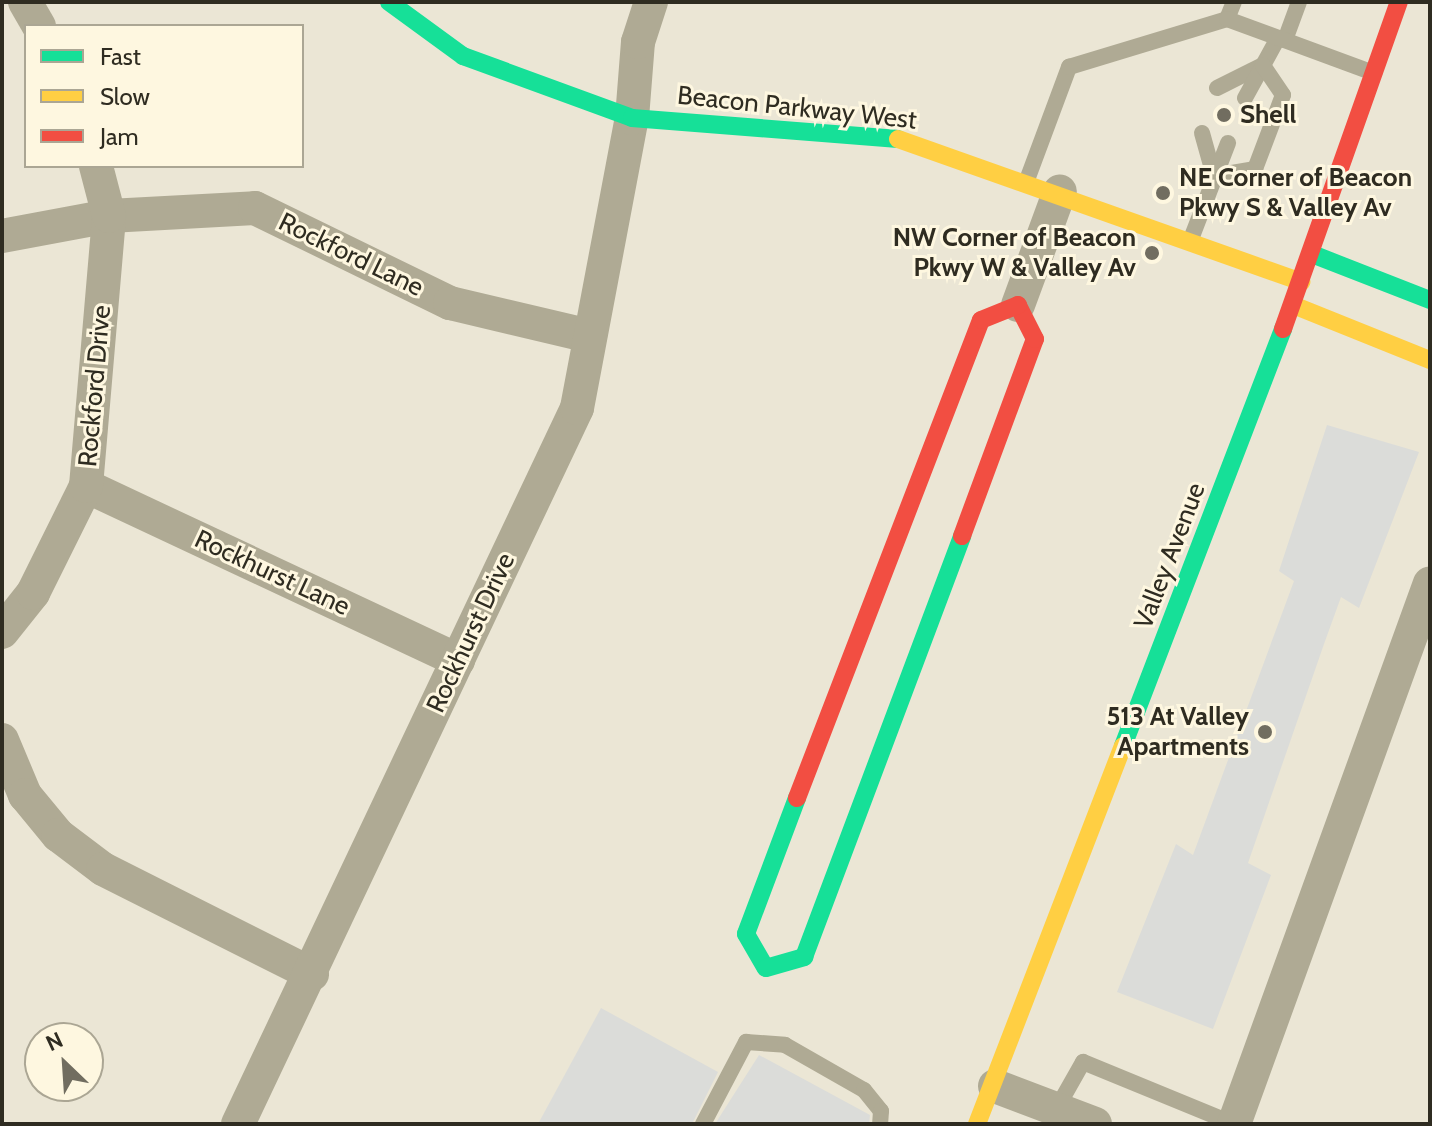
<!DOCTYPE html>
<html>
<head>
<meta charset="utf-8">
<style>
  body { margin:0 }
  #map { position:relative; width:1432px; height:1126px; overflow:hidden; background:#ebe6d5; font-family:Cabin,sans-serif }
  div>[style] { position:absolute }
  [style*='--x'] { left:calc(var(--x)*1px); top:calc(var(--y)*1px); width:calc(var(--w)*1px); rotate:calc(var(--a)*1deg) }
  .building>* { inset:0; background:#dbdcd9 }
  .lane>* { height:16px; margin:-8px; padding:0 8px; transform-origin:8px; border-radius:8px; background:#afaa94 }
  .street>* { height:34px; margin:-17px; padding:0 17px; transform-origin:17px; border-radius:17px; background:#afaa94 }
  .fast>* { height:18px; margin:-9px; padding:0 9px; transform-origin:9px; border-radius:9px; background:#16e098 }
  .slow>* { height:18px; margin:-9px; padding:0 9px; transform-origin:9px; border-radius:9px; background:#ffcf43 }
  .jam>* { height:18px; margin:-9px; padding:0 9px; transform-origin:9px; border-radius:9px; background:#f24e42 }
  .dots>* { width:22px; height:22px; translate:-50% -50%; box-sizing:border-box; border:4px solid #fef7e0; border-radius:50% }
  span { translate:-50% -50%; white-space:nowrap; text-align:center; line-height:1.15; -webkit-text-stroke:6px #fef7e0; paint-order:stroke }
  .street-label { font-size:26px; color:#2f2c21 }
  .poi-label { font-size:26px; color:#2f2c21; font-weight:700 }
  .left { translate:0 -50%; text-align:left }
  .right { translate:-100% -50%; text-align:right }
  .frame { position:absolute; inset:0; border:4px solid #2f2c21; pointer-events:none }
  .legend { position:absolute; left:24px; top:24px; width:280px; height:144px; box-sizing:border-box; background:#fef7e0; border:2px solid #aba694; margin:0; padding:10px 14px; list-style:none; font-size:24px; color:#2f2c21 }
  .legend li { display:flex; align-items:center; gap:16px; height:40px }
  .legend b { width:40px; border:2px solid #aba694 }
  .north { position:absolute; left:24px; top:1022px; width:80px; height:80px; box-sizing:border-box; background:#fef7e0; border:2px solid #aba694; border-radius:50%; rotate:335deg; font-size:22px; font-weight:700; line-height:32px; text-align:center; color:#2f2c21 }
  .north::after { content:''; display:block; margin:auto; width:28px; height:36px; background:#716d60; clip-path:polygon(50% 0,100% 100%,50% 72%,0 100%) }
</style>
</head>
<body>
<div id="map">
  <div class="building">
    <i style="clip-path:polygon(1327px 425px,1419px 452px,1359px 608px,1341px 597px,1324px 644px,1248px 863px,1271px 875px,1213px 1029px,1117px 992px,1176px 844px,1193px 855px,1294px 581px,1279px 571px)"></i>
    <i style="clip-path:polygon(601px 1008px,718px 1072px,692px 1124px,538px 1124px)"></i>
    <i style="clip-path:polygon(759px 1055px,870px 1115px,869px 1124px,715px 1124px)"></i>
  </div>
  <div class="lane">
    <i style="--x:1227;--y:19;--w:18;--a:-68"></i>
    <i style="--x:1285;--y:40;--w:40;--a:-69.8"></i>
    <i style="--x:1217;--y:88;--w:51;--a:-26.6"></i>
    <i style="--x:1245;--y:98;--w:68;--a:-61.2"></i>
    <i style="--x:1202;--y:133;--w:45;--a:74.4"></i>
    <i style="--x:1214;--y:176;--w:42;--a:-9.7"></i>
    <i style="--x:1255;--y:169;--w:79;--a:-69.3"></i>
    <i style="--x:1283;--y:95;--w:36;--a:-124"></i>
    <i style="--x:1027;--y:180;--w:121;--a:-69.6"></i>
    <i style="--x:1069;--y:67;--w:165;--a:-16.9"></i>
    <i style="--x:1227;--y:19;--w:157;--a:20.2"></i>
    <i style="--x:1191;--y:239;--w:103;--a:-68.9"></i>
    <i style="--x:1057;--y:1108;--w:53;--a:-60.5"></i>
    <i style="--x:1083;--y:1062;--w:163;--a:22.3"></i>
    <i style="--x:703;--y:1124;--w:93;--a:-62.3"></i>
    <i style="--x:746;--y:1042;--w:39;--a:4"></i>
    <i style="--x:785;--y:1045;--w:91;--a:29.7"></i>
    <i style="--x:864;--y:1090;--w:27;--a:51"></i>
    <i style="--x:881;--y:1111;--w:13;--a:94"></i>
  </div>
  <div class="street">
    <i style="--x:25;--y:2;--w:28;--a:60"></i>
    <i style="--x:2;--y:236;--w:109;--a:-10.6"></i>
    <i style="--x:109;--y:216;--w:146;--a:-3.1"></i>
    <i style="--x:255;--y:208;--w:217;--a:26"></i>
    <i style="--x:450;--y:303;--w:144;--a:13.3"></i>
    <i style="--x:1018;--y:305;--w:121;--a:-69.8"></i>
    <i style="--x:86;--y:486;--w:411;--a:25.1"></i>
    <i style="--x:2;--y:632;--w:50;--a:-51.5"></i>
    <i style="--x:33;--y:593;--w:119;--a:-63.6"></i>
    <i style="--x:86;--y:486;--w:271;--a:-85.1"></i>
    <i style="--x:109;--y:216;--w:52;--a:-104.6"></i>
    <i style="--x:2;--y:740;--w:60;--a:67.3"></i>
    <i style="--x:25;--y:795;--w:52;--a:50.5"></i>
    <i style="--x:58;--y:835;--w:56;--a:37.1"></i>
    <i style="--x:103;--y:869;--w:234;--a:26.7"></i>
    <i style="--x:995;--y:1086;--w:107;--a:20.8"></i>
    <i style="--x:238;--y:1124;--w:792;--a:-64.66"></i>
    <i style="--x:577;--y:408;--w:295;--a:-79.3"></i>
    <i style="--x:632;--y:118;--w:76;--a:-85.5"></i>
    <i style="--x:638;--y:42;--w:42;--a:-72"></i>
    <i style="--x:1234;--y:1124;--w:575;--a:-70.08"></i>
  </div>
  <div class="fast">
    <i style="--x:389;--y:2;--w:92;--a:36.1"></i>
    <i style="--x:463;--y:56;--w:180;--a:20.1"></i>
    <i style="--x:632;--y:118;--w:267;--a:4.5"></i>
    <i style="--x:1312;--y:254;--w:127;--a:21.3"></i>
    <i style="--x:1123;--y:746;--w:447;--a:-69"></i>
    <i style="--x:797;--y:798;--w:145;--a:110.6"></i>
    <i style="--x:746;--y:934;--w:39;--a:60"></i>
    <i style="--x:766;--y:968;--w:40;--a:-16"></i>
    <i style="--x:804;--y:957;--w:450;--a:-69.4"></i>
  </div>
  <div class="slow">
    <i style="--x:898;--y:139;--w:428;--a:19.5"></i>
    <i style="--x:1293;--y:305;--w:148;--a:21.9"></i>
    <i style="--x:977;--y:1124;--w:405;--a:-68.9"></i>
  </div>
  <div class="jam">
    <i style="--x:1283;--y:329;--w:347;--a:-70.5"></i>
    <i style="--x:962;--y:536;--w:210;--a:-69.7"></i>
    <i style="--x:1035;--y:339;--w:38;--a:-117"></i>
    <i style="--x:797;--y:798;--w:512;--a:-68.95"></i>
    <i style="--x:981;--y:320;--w:40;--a:-22"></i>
  </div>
  <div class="dots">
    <i style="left:1224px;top:115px;background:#716d60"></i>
    <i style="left:1163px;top:193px;background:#716d60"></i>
    <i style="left:1152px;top:253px;background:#716d60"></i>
    <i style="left:1265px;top:732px;background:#716d60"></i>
  </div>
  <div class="street-label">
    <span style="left:797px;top:108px;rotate:6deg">Beacon Parkway West</span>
    <span style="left:351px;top:255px;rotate:26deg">Rockford Lane</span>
    <span style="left:95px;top:386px;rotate:-85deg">Rockford Drive</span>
    <span style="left:1170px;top:556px;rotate:-69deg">Valley Avenue</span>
    <span style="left:272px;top:573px;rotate:25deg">Rockhurst Lane</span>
    <span style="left:471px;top:633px;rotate:-65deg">Rockhurst Drive</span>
  </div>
  <div class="poi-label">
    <span class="left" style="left:1240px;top:115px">Shell</span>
    <span class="left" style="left:1179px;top:193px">NE Corner of Beacon<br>Pkwy S &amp; Valley Av</span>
    <span class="right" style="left:1136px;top:253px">NW Corner of Beacon<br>Pkwy W &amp; Valley Av</span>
    <span class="right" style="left:1249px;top:732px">513 At Valley<br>Apartments</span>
  </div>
  <div class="frame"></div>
  <ul class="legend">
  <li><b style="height:10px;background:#16e098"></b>Fast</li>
  <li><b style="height:10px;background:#ffcf43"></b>Slow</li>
  <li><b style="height:10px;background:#f24e42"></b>Jam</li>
  </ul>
  <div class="north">N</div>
</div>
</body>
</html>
